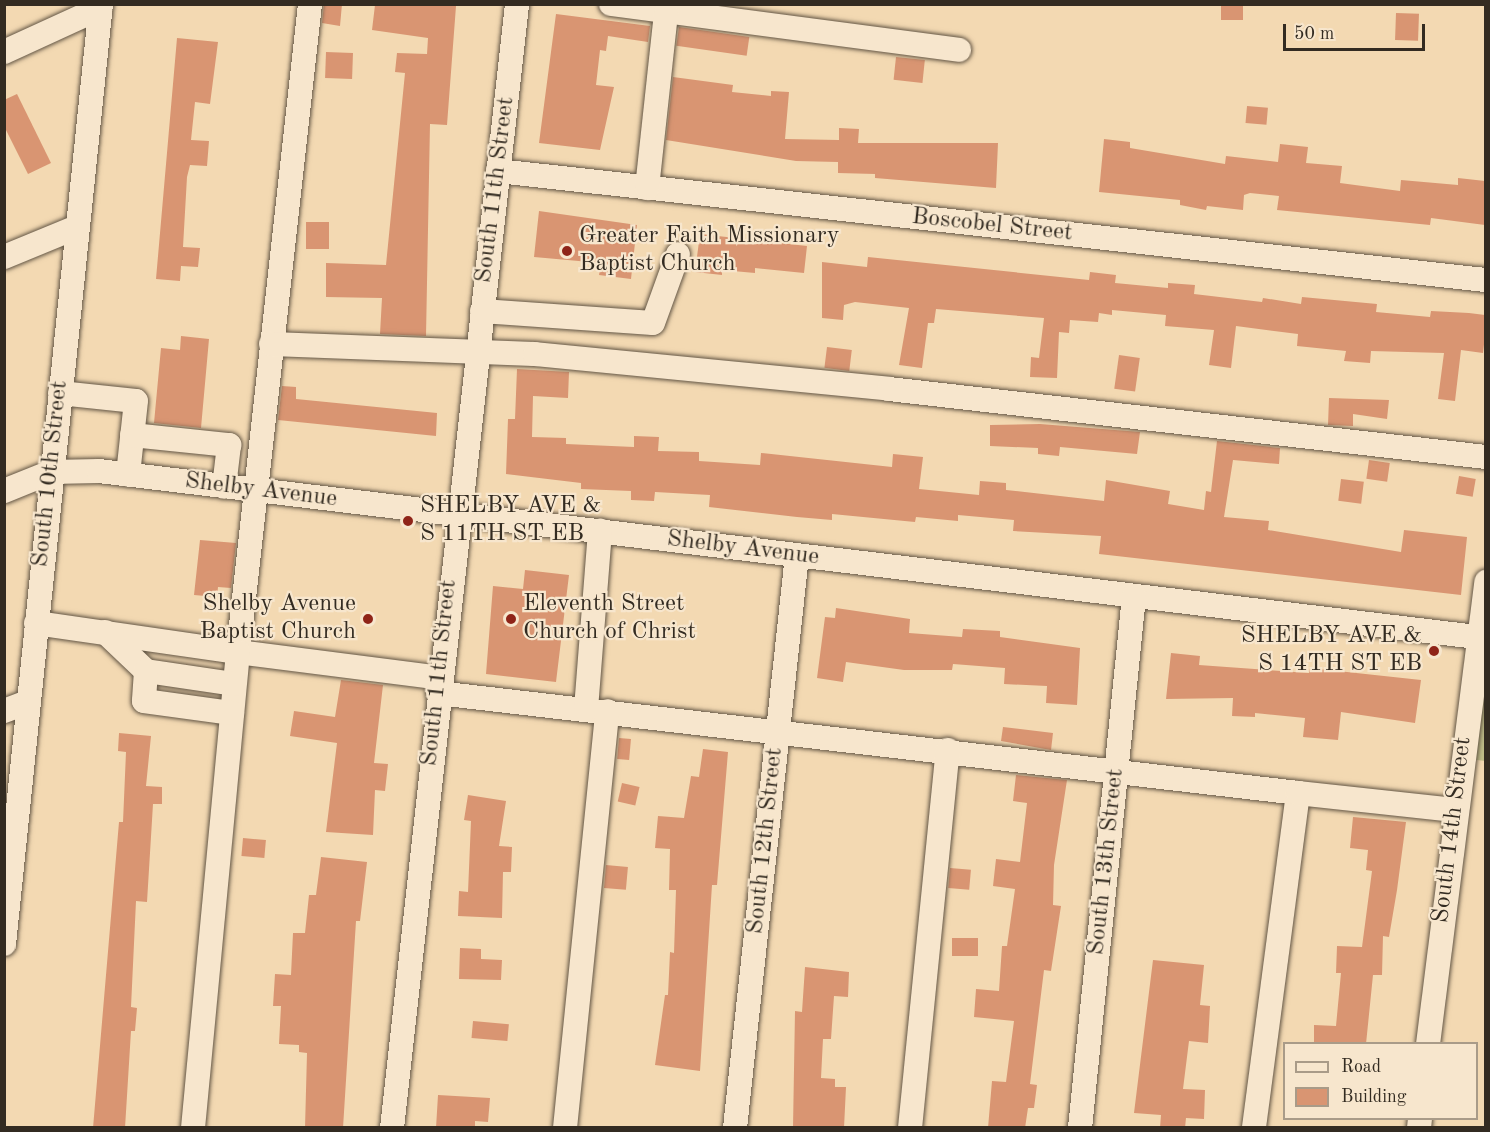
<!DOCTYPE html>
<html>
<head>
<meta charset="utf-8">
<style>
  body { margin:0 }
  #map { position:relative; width:1490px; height:1132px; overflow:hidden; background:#f3d9b2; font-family:"Old Standard TT",serif }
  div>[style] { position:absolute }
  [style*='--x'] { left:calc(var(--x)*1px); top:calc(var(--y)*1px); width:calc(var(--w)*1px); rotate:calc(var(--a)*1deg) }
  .green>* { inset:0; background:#c0be89 }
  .building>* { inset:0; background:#d99572; transform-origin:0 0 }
  .roads { filter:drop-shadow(0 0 2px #635645) drop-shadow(0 0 2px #635645) }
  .minor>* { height:24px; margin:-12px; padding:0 12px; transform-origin:12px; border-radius:12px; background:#f7e6cd }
  .dots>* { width:16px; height:16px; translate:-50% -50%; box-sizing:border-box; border:3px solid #f7e6cd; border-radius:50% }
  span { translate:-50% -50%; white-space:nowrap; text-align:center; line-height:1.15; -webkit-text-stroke:4.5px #f7e6cd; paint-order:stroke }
  .street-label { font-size:24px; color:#332b21 }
  .poi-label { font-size:24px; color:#332b21 }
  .left { translate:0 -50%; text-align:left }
  .right { translate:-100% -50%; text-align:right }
  .frame { position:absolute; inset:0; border:6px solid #332b21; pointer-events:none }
  .legend { position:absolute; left:1283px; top:1042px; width:195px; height:78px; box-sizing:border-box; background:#f7e6cd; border:2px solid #a99b88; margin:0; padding:8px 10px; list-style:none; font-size:18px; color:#332b21 }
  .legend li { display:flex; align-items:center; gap:12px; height:30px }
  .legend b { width:30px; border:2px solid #a99b88 }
  .scale { position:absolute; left:1283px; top:24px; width:142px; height:27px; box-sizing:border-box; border:3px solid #332b21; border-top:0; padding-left:8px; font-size:18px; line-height:21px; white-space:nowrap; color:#332b21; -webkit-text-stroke:4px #f7e6cd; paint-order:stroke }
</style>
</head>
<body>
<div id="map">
  <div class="green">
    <i style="clip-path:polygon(1485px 638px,1485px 761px,1461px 758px)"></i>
  </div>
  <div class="building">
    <i style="clip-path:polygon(324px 4px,342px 4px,340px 26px,322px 23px)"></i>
    <i style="left:1221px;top:4px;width:22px;height:16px"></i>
    <i style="clip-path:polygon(375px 5px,456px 6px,447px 125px,430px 124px,426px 336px,380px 334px,382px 298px,326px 297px,326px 263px,386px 265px,405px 73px,395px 72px,397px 53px,427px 54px,428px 38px,372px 30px)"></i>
    <i style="left:1396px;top:13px;width:23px;height:27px;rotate:2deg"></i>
    <i style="clip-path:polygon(556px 14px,650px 26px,648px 42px,608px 36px,606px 51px,600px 50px,596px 85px,614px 87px,600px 150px,539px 143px)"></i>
    <i style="left:679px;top:27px;width:71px;height:19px;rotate:8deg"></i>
    <i style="clip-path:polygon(177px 38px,218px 42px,210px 104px,195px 102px,191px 140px,209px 141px,207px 166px,190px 165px,187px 177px,183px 247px,200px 248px,198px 267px,181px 266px,180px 281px,156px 279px)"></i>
    <i style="left:326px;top:52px;width:27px;height:26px;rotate:2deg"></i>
    <i style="left:896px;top:57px;width:29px;height:23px;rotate:6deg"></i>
    <i style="clip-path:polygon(673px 77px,733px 85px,732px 92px,771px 96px,771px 91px,789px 92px,785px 139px,839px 140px,839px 128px,859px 129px,858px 143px,998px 143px,996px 188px,875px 178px,875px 174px,838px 173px,838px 162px,796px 161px,666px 140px)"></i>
    <i style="clip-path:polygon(17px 94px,51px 163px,28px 174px,4px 126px,4px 100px)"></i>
    <i style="left:1247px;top:106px;width:21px;height:17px;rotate:5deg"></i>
    <i style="clip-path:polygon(1104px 139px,1130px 142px,1130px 148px,1225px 164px,1226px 156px,1278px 162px,1280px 144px,1308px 147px,1306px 163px,1342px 166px,1340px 183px,1400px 191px,1401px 180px,1458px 185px,1458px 178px,1485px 181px,1485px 225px,1431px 218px,1430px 225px,1277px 210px,1279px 196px,1250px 193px,1244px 195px,1243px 210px,1207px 206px,1206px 210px,1180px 205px,1180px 200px,1099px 192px)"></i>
    <i style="clip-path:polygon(539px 211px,637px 225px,631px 279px,599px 275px,601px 263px,534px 257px)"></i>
    <i style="left:306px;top:222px;width:23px;height:27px"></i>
    <i style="clip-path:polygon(700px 234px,807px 246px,804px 273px,755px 268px,755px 273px,722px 270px,722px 275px,695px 272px)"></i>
    <i style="clip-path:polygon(868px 257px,1089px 280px,1090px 272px,1116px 275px,1115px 283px,1168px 288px,1168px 283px,1195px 285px,1194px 294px,1262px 302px,1263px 298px,1301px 304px,1302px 297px,1377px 304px,1376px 312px,1430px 317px,1431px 311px,1469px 313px,1485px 315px,1485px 336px,1483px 353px,1461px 350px,1455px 401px,1438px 399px,1444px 353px,1371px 351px,1370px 363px,1344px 361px,1346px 351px,1297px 346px,1298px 334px,1236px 326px,1231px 368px,1209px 365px,1214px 330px,1165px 326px,1166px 315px,1112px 310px,1112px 315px,1099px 313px,1098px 322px,1070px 320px,1069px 333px,1059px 332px,1057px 378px,1030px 377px,1031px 357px,1039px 358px,1044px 318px,936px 309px,934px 323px,928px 323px,922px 368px,899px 365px,909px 308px,855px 302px,844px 305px,843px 320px,822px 318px,822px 262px,867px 267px)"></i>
    <i style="clip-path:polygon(181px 336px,209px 339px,201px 428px,154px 423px,161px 348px,180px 350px)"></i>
    <i style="left:827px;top:347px;width:25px;height:21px;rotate:7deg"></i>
    <i style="left:1119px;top:355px;width:21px;height:34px;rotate:8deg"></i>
    <i style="clip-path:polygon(517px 369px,569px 372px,568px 398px,533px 396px,532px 437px,566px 438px,566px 444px,634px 447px,634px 436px,659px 437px,658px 451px,699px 452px,699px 461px,760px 465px,761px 453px,892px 467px,893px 454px,923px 457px,919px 489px,979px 495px,980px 481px,1006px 483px,1006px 490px,1104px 501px,1106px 480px,1170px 491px,1168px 504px,1204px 510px,1206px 491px,1211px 492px,1217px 441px,1280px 448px,1279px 464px,1233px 460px,1224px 517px,1269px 521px,1268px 530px,1401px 552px,1404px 530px,1467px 537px,1461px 595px,1099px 554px,1101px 536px,1013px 531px,1014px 520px,958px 515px,958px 521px,916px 517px,915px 522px,832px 514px,832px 520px,797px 517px,709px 507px,710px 495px,655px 492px,654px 501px,631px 500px,631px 491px,581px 489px,581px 483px,506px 474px,508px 419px,515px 419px)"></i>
    <i style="clip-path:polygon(282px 386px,296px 387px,296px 399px,437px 413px,436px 436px,278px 420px)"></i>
    <i style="clip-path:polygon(1329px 398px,1389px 400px,1387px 419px,1353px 414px,1353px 426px,1328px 425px)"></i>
    <i style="clip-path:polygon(1040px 424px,1140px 432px,1137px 454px,1060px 447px,1059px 456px,1038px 454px,1038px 448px,990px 446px,990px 425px)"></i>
    <i style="left:1369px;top:460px;width:21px;height:19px;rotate:8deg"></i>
    <i style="left:1459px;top:476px;width:17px;height:18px;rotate:10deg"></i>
    <i style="left:1341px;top:479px;width:23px;height:22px;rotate:7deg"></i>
    <i style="clip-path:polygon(200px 540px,236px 543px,231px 588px,218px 587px,217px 597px,194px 595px)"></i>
    <i style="clip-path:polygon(525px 570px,569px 575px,556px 682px,486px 674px,493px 586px,523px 589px)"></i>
    <i style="clip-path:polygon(836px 608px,910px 619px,909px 633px,962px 637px,963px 629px,1000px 631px,1000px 637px,1080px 648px,1077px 705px,1046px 703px,1047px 686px,1004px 684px,1005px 668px,953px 664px,952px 670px,904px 670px,846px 662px,843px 682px,817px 678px,825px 617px,835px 618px)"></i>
    <i style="clip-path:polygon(1171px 653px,1200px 656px,1199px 665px,1309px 673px,1310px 668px,1421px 680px,1415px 723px,1341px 712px,1338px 740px,1303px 737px,1305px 718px,1255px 713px,1255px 717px,1232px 716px,1233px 698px,1166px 699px)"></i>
    <i style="clip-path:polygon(341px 680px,383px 685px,374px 763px,388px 764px,385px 791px,375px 790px,373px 835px,326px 832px,337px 743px,290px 736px,294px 711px,335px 717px)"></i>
    <i style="clip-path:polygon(1003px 727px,1053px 733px,1051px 750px,1001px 741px)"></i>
    <i style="clip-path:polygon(119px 733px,151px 736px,146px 786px,162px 787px,162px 804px,153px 804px,147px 902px,136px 901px,131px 1007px,137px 1008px,135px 1031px,131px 1031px,125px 1128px,93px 1128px,119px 822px,123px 822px,126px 752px,118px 751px)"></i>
    <i style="left:619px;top:738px;width:12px;height:21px;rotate:5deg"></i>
    <i style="clip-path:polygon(703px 749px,728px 752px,717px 885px,712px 885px,700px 1071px,655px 1065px,665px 995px,668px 995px,670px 952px,674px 953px,676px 890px,669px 890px,670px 849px,655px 848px,658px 816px,684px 818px,691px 776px,699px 777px)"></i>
    <i style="clip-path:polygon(1016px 775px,1067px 780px,1054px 865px,1053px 905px,1061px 906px,1051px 971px,1044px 970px,1030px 1084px,1037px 1085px,1034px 1108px,1028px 1108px,1025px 1128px,988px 1128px,992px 1081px,1006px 1082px,1014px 1021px,974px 1017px,976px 989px,999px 991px,1002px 946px,1007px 946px,1015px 889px,993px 886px,996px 859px,1020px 862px,1027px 803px,1013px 801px)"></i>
    <i style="left:622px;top:783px;width:18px;height:19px;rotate:13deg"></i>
    <i style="clip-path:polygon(468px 795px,506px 801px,499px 846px,512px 847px,511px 872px,503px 872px,502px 918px,458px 916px,459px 891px,468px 892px,471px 821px,464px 820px)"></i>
    <i style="clip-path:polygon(1353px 817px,1406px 822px,1397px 890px,1389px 937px,1383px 936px,1382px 975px,1373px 975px,1366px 1044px,1314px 1044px,1314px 1025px,1336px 1026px,1341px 973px,1336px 973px,1337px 946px,1362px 947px,1372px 871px,1366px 870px,1368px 850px,1350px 848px)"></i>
    <i style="left:243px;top:838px;width:23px;height:18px;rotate:5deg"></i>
    <i style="clip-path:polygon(321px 857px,367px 862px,360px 921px,356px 921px,343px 1128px,305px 1128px,307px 1053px,299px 1052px,299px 1045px,279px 1044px,281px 1006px,273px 1006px,275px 974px,291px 975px,293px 933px,305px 933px,309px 895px,316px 895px)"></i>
    <i style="left:606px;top:865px;width:22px;height:23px;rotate:5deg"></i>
    <i style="left:950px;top:868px;width:21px;height:20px;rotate:5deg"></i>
    <i style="left:952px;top:938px;width:26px;height:18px"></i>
    <i style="clip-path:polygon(460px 948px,481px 949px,481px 959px,502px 960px,501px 980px,459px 979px)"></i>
    <i style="clip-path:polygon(1153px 960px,1204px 965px,1200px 1005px,1210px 1006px,1208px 1043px,1189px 1041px,1183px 1089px,1205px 1090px,1204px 1119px,1186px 1118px,1185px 1128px,1160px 1128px,1161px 1115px,1134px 1113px)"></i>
    <i style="clip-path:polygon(805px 967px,849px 972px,848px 997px,834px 996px,831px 1039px,823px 1039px,821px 1078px,835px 1079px,835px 1087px,846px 1087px,844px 1128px,793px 1128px,795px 1011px,802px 1012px)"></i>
    <i style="left:473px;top:1021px;width:36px;height:17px;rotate:5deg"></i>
    <i style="clip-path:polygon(438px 1095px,490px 1098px,488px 1122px,475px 1121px,475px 1128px,436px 1128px)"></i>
  </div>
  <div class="roads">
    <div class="minor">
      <i style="--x:310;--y:4;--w:652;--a:96.34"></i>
      <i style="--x:238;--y:652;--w:204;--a:7.3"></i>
      <i style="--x:611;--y:4;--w:351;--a:7.5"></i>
      <i style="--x:4;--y:52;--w:106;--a:-24.6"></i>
      <i style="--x:498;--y:171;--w:994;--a:6.3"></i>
      <i style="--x:647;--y:188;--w:177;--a:-83.8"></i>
      <i style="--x:4;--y:257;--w:79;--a:-22.3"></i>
      <i style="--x:482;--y:311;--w:171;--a:4"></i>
      <i style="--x:653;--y:323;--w:73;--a:-70.1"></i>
      <i style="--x:271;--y:344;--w:264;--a:2.2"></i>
      <i style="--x:535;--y:354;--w:356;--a:5.6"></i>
      <i style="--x:889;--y:389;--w:601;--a:6.5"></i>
      <i style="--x:60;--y:393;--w:76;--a:6"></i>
      <i style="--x:136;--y:401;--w:74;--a:96.2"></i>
      <i style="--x:132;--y:435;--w:98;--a:5.9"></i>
      <i style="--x:229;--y:445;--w:42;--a:96.8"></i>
      <i style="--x:4;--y:491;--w:51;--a:-22"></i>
      <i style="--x:51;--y:472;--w:48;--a:-1.2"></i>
      <i style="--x:99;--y:471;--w:1397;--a:6.87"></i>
      <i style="--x:36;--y:623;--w:204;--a:8.2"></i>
      <i style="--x:238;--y:652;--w:478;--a:95.4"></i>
      <i style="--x:105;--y:632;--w:57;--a:43.6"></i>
      <i style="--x:146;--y:671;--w:89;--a:8.4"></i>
      <i style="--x:146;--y:671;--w:30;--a:94"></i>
      <i style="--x:144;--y:701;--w:89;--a:7.8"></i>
      <i style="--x:438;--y:693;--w:866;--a:6.63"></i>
      <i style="--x:1298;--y:793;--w:338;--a:97.5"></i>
      <i style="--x:586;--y:709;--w:179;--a:-85.5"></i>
      <i style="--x:4;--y:711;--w:26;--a:-21"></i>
      <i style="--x:1298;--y:793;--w:157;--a:6.2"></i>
      <i style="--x:4;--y:944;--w:945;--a:-84.11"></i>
      <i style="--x:1428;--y:1044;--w:466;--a:-82.8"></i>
      <i style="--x:392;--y:1128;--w:1131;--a:-83.65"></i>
      <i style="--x:565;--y:1128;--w:419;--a:-84.2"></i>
      <i style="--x:735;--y:1128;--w:576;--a:-83.82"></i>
      <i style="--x:910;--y:1128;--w:380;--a:-84.3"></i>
      <i style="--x:1080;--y:1128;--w:535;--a:-84.2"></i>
      <i style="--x:1419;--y:1128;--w:10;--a:-84"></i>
    </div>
  </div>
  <div class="dots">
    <i style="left:567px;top:251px;background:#8f2418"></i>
    <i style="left:408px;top:521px;background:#8f2418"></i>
    <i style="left:368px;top:619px;background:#8f2418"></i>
    <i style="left:511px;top:619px;background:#8f2418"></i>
    <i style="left:1434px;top:651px;background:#8f2418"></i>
  </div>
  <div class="street-label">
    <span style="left:496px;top:190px;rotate:-83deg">South 11th Street</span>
    <span style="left:992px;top:226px;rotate:6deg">Boscobel Street</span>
    <span style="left:51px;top:474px;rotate:-84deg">South 10th Street</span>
    <span style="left:261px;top:491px;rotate:7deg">Shelby Avenue</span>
    <span style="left:743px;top:549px;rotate:7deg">Shelby Avenue</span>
    <span style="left:440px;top:673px;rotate:-84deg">South 11th Street</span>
    <span style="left:1453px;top:830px;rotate:-83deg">South 14th Street</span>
    <span style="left:766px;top:841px;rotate:-84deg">South 12th Street</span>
    <span style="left:1107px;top:862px;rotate:-84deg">South 13th Street</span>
  </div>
  <div class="poi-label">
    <span class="left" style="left:579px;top:251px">Greater Faith Missionary<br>Baptist Church</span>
    <span class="left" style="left:420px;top:521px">SHELBY AVE &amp;<br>S 11TH ST EB</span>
    <span class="right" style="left:356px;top:619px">Shelby Avenue<br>Baptist Church</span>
    <span class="left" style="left:523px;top:619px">Eleventh Street<br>Church of Christ</span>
    <span class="right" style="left:1422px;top:651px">SHELBY AVE &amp;<br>S 14TH ST EB</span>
  </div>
  <div class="frame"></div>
  <ul class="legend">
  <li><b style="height:8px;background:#f7e6cd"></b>Road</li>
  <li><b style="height:16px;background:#d99572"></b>Building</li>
  </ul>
  <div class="scale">50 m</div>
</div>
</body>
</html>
